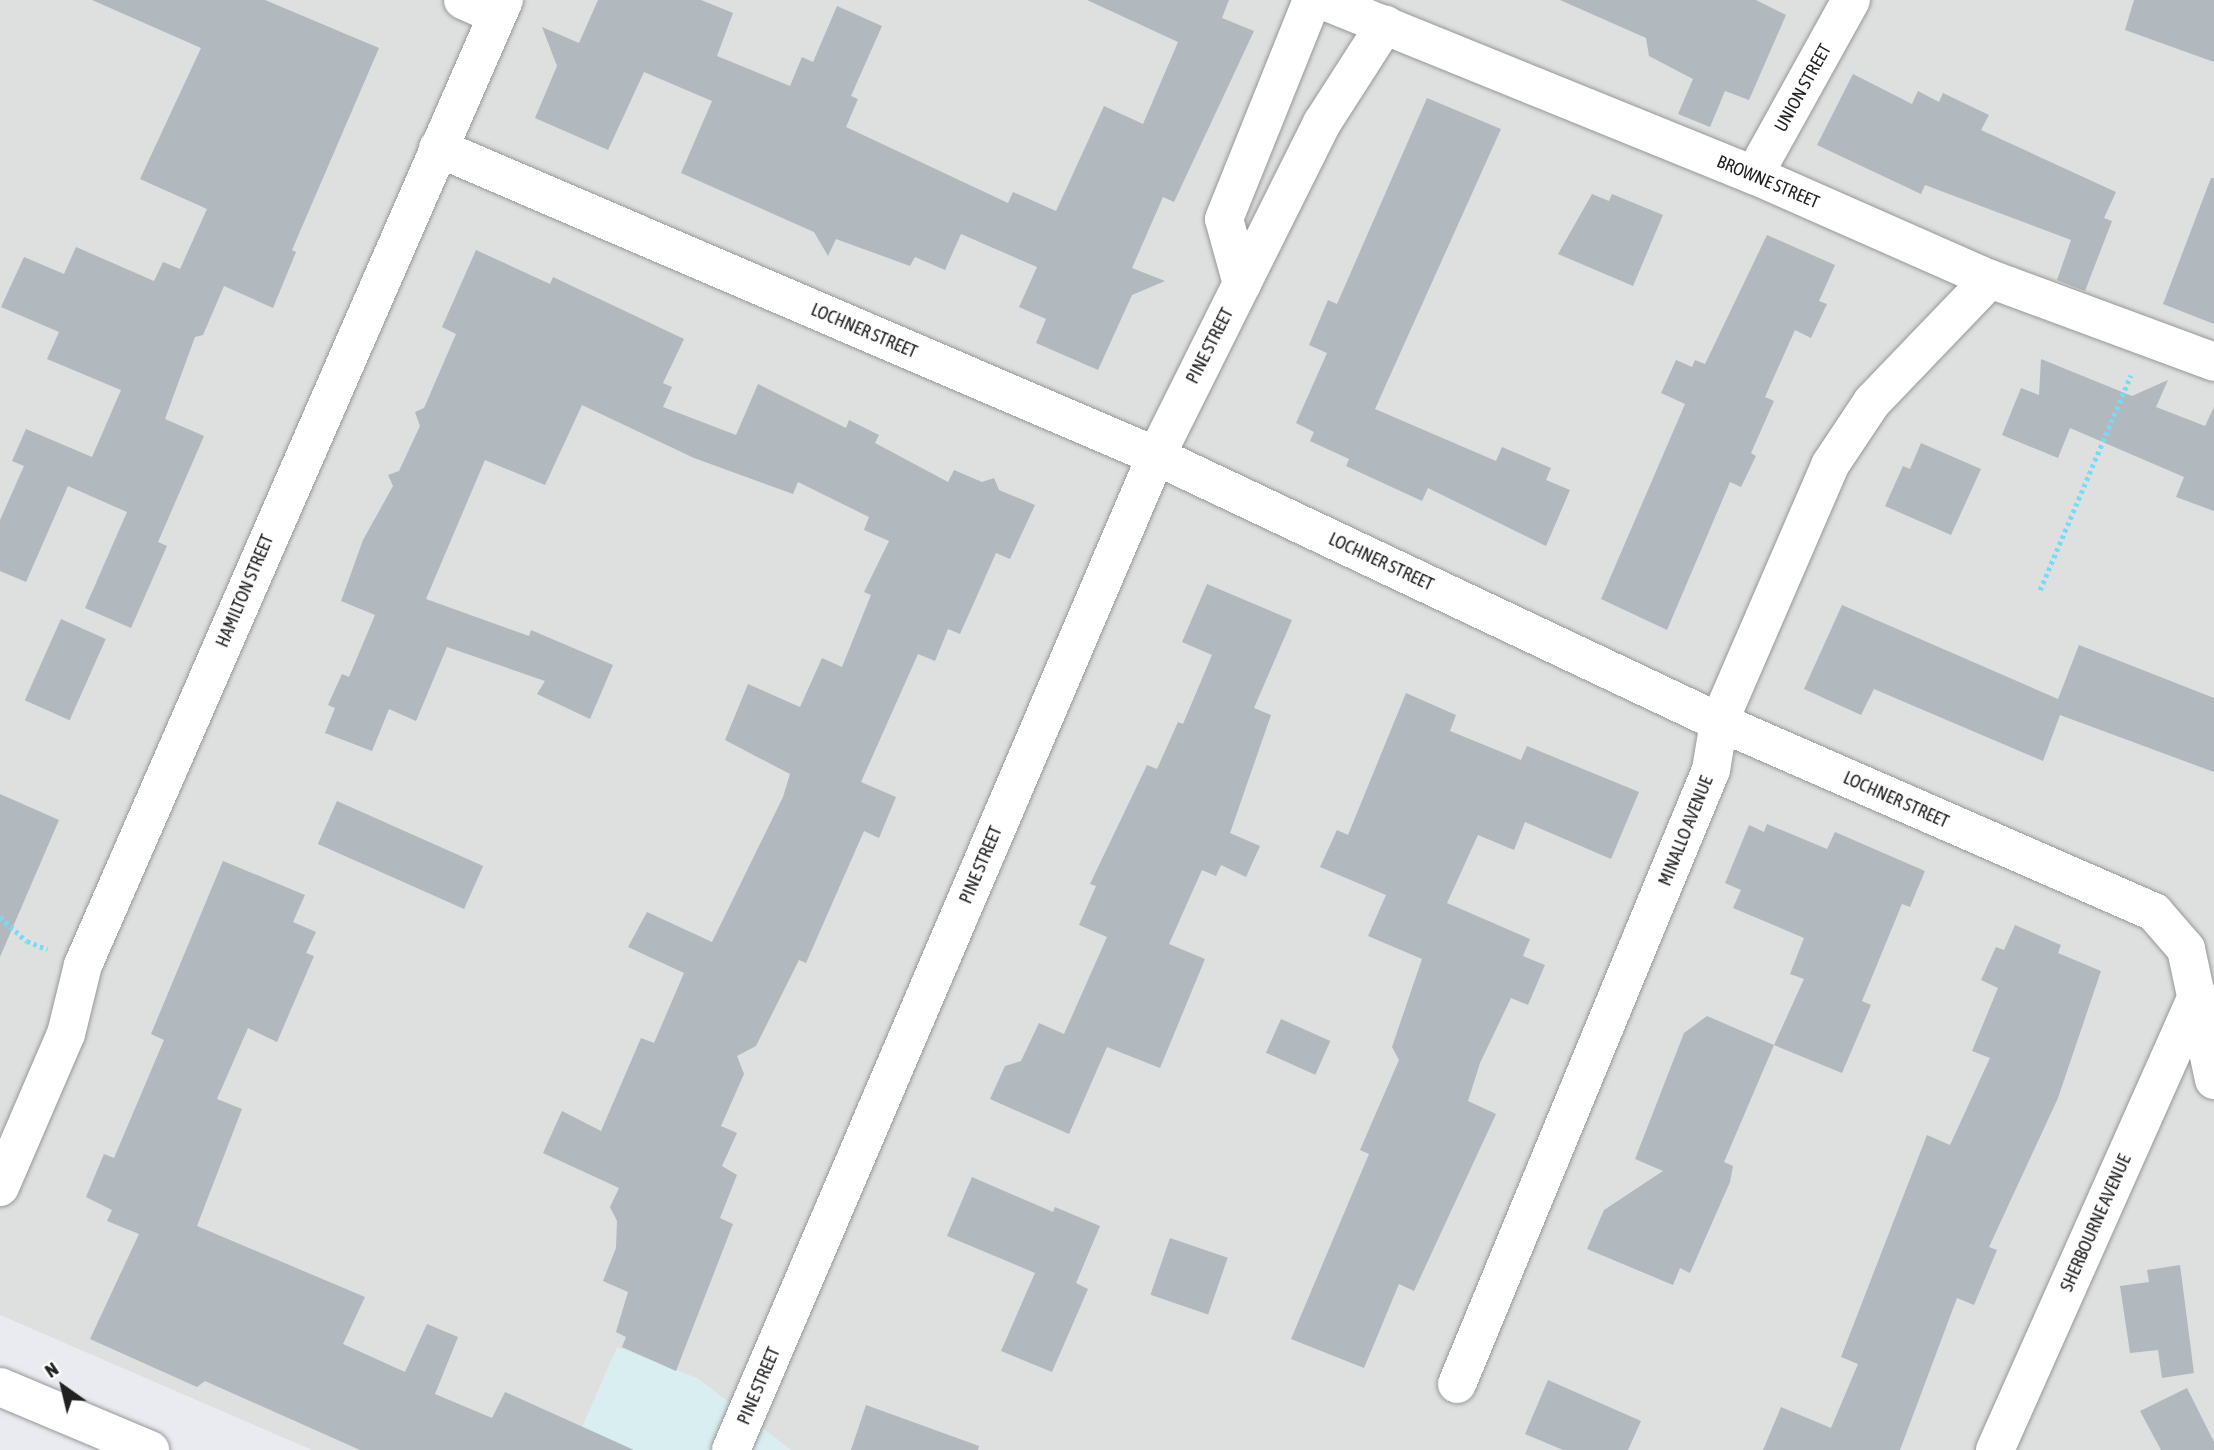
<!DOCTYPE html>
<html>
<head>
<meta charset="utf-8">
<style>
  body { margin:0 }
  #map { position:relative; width:2214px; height:1450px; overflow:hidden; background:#e9ebf1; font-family:"Asap Condensed",sans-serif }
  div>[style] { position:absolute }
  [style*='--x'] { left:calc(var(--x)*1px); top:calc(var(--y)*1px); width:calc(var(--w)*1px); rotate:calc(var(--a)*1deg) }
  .residential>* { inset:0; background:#dedfdf }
  .commercial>* { inset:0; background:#d9eef1 }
  .building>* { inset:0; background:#b1b8be; transform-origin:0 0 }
  .path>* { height:4.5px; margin-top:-2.25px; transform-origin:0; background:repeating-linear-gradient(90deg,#76dcf5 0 3.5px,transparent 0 7px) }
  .roads { filter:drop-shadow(0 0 2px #989898) drop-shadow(0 0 2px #989898) }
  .minor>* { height:38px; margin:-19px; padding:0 19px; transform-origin:19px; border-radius:19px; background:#fff }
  span { translate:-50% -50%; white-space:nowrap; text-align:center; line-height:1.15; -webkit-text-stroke:5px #fff; paint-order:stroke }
  .street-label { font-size:18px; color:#212121 }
  .north { position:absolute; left:28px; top:1352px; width:70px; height:70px; -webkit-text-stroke:5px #fff; paint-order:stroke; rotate:326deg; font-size:19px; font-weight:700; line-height:28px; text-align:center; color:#212121 }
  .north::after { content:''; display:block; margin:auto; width:24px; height:32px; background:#212121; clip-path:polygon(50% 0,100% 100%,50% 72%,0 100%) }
</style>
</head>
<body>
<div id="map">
  <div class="residential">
    <i style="clip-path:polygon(0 0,2214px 0,2214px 1450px,791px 1450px,697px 1378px,572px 1450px,312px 1450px,0 1315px)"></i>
  </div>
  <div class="commercial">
    <i style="clip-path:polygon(617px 1347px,697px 1378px,791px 1450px,572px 1450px)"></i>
  </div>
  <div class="building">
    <i style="clip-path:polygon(92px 0,265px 0,379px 48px,292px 250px,296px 252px,273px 308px,224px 286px,203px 335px,195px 337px,165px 419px,204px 436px,158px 542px,167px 546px,131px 628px,85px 608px,127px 512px,68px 486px,26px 582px,0 571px,0 520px,24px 466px,12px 461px,26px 429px,92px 457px,121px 390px,47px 359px,59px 332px,1px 307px,24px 257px,64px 274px,76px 247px,154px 281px,163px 262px,180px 269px,207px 209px,140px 179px,201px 48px)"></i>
    <i style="clip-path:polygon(598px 0,701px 0,733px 13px,717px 56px,790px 86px,802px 57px,813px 62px,837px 6px,882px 26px,851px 96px,858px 99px,846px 127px,1008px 203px,1013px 192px,1056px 211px,1104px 106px,1143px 124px,1178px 42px,1087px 0,1229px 0,1222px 18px,1254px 31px,1174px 202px,1163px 197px,1132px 268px,1165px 281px,1132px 295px,1098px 370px,1036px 343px,1046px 319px,1019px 307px,1037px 267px,961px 234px,945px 270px,915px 257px,910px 266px,836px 239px,828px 256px,814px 232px,681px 173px,712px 101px,644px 72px,608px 150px,535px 118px,557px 66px,542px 27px,579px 43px)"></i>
    <i style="clip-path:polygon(1560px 0,1756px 0,1786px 15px,1749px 100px,1725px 91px,1710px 127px,1678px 114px,1693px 79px,1649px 56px,1646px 38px)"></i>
    <i style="clip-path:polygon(2134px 0,2214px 0,2214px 62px,2125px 30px)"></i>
    <i style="clip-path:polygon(1853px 74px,1912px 104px,1918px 91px,1939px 102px,1943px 93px,1989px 115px,1981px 130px,2116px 192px,2104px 218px,2112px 221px,2085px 291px,2057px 280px,2071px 240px,1925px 185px,1921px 194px,1817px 145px)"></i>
    <i style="clip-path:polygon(1427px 98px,1501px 129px,1375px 409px,1496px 461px,1502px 447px,1551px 468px,1546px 480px,1570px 490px,1546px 546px,1428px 488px,1422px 501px,1346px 466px,1349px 459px,1310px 441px,1314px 432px,1296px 423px,1327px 353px,1309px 345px,1328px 300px,1337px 304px)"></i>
    <i style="clip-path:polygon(2211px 178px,2214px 178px,2214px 324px,2163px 304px)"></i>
    <i style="clip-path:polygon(1592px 194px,1609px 201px,1612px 194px,1663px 215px,1633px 286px,1558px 254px)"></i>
    <i style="clip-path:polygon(1767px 235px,1835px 265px,1819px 301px,1827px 304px,1811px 338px,1795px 330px,1765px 397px,1774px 401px,1751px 453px,1756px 456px,1741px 487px,1730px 482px,1667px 630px,1601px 599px,1685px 404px,1661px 393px,1676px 360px,1692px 367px,1695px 360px,1705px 364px)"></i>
    <i style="clip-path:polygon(476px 250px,550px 284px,553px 277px,684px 339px,663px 383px,672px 387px,663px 407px,736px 435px,758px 384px,846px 428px,849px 420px,879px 435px,875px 443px,948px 482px,954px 470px,982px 482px,994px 478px,999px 490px,1035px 505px,1010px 559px,996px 553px,960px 634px,948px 629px,935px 661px,918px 654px,861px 782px,896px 797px,879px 838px,864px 831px,806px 963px,799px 960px,756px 1046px,737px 1056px,744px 1074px,721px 1126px,737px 1133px,722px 1166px,737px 1175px,720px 1218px,733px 1224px,676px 1371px,622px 1347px,626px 1337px,616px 1332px,628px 1292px,603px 1281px,616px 1248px,617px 1221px,610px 1207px,619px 1188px,543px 1153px,562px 1111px,601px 1131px,641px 1038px,654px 1043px,684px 973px,628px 947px,647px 912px,712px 942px,783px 797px,790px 774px,725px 740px,748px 684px,800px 707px,822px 658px,842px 667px,871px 595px,864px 592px,889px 541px,864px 530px,869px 517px,798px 482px,793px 494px,694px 458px,582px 405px,545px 485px,485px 460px,426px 599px,529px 636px,531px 630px,613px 665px,590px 719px,537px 694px,545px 681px,447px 647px,416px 721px,389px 709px,372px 751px,325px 733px,335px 708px,328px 705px,342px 674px,349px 677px,375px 615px,341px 601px,363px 540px,393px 486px,388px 475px,399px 471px,420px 426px,415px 412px,424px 408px,456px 334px,442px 327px)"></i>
    <i style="clip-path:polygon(2041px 359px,2132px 396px,2168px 380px,2156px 407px,2205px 426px,2214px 407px,2214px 511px,2176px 497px,2184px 477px,2070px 428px,2058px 458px,2002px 435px,2021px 388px,2039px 395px)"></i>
    <i style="clip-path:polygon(1921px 443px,1981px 469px,1951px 535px,1885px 506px,1903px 466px,1910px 469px)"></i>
    <i style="clip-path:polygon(1207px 584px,1292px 620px,1254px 708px,1271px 715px,1230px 833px,1260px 846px,1246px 877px,1221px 865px,1216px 876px,1202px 870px,1169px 944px,1205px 959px,1160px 1068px,1107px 1047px,1069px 1134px,990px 1099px,1005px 1066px,1021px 1061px,1039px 1023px,1064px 1034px,1107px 937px,1079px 925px,1096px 886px,1090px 884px,1147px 765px,1157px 769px,1178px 722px,1183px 724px,1212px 655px,1182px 642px)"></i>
    <i style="clip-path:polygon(1842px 605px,2058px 699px,2079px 645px,2214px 698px,2214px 772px,2060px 715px,2043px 761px,1874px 689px,1861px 715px,1804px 689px)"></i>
    <i style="left:61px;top:619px;width:49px;height:89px;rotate:24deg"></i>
    <i style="clip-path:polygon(1406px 693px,1456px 715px,1450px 731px,1521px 760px,1527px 746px,1639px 792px,1611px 859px,1525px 822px,1514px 850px,1478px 835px,1447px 903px,1530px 939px,1523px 956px,1545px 965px,1528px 1005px,1511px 998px,1480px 1063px,1468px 1101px,1496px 1114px,1414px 1291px,1399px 1284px,1364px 1368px,1291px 1339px,1369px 1154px,1360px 1150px,1399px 1060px,1392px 1047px,1422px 959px,1368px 936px,1386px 895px,1320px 867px,1337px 830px,1348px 835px)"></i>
    <i style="clip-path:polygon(0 794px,59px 820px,0 957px)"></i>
    <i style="left:337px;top:801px;width:160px;height:47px;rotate:24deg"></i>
    <i style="clip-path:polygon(1767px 824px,1827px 849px,1835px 832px,1925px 871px,1910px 907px,1902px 904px,1862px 1001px,1871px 1005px,1842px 1073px,1774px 1045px,1804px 979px,1790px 974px,1804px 938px,1733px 908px,1741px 890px,1725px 883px,1749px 825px,1764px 832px)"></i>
    <i style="clip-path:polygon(223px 861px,305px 895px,293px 922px,316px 932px,306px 953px,314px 956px,277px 1042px,248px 1028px,217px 1099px,242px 1109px,197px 1226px,365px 1297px,343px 1344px,405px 1372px,427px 1324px,458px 1337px,435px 1394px,492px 1418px,505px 1392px,634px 1450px,360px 1450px,205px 1381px,197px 1387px,90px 1339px,139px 1234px,107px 1221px,112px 1210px,86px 1197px,104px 1154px,114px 1158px,164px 1040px,151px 1034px)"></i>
    <i style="clip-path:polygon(2015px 925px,2061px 945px,2058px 953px,2101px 971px,2058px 1098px,1989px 1247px,1997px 1250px,1974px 1305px,1957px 1298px,1900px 1450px,1763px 1450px,1781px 1407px,1831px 1428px,1858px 1364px,1841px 1357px,1927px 1135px,1950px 1145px,1990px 1058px,1972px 1051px,1998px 988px,1981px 980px,1996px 947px,2004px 950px)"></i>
    <i style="clip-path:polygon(1707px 1016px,1774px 1045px,1724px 1162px,1733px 1166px,1730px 1182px,1690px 1273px,1680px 1268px,1673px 1285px,1587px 1249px,1604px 1210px,1663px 1171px,1635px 1159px,1684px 1033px)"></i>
    <i style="left:1281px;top:1019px;width:54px;height:37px;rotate:24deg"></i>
    <i style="clip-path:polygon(972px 1177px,1053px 1212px,1055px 1207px,1100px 1226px,1076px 1283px,1088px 1289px,1052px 1372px,1001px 1351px,1035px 1273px,947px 1236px)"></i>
    <i style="left:1170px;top:1238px;width:61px;height:60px;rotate:19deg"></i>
    <i style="clip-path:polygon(2180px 1265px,2194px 1373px,2162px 1378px,2158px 1350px,2130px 1353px,2120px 1286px,2149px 1282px,2147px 1270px)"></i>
    <i style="clip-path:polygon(1548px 1380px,1641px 1421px,1628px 1450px,1563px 1450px,1525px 1434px)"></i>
    <i style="clip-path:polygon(2187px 1388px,2214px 1442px,2214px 1450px,2161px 1450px,2140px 1411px)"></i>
    <i style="clip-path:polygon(866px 1405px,979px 1446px,978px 1450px,851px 1450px)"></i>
  </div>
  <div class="path">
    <i style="--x:2040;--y:590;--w:233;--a:-67.1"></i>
    <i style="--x:0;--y:917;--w:36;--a:42"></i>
    <i style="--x:27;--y:941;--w:22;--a:22"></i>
  </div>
  <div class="roads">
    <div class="minor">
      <i style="--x:463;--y:0;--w:37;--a:24"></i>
      <i style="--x:1322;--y:0;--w:466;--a:22.1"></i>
      <i style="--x:1754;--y:175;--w:258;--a:23.8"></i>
      <i style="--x:1990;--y:279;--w:239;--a:20.3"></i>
      <i style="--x:438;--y:148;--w:781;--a:23.22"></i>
      <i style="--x:1156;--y:456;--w:623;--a:25.29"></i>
      <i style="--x:1719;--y:722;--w:475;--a:23.6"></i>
      <i style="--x:2154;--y:912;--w:49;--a:49.1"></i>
      <i style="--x:2186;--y:949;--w:134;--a:77.9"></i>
      <i style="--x:1754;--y:175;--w:200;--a:-61"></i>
      <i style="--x:1242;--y:284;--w:67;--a:-105.5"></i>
      <i style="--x:1224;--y:219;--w:236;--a:-68.1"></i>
      <i style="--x:0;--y:1187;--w:167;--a:-66.7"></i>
      <i style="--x:66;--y:1034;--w:71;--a:-76.2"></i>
      <i style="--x:83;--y:965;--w:1053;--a:-66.43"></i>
      <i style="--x:1457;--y:1384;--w:664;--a:-67.53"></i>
      <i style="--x:1711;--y:770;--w:49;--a:-80.5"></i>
      <i style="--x:1719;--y:722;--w:280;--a:-66.6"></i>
      <i style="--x:1830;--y:465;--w:76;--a:-56.3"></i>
      <i style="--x:1872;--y:402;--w:170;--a:-46.2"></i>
      <i style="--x:0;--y:1387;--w:163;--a:22.8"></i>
      <i style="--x:731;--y:1450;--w:1081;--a:-66.85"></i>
      <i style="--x:1156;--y:456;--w:372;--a:-63.5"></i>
      <i style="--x:1322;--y:123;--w:117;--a:-57.3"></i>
      <i style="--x:1995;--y:1450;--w:498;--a:-66"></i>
    </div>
  </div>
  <div class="street-label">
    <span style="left:1803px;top:88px;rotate:-61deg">UNION STREET</span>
    <span style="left:1768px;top:182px;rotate:23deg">BROWNE STREET</span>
    <span style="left:864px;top:331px;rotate:23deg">LOCHNER STREET</span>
    <span style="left:1210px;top:346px;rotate:-63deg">PINE STREET</span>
    <span style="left:1381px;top:562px;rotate:25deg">LOCHNER STREET</span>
    <span style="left:245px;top:591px;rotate:-67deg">HAMILTON STREET</span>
    <span style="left:1896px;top:800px;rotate:24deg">LOCHNER STREET</span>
    <span style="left:1686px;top:831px;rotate:-68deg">MINALLO AVENUE</span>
    <span style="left:981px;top:865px;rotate:-67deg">PINE STREET</span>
    <span style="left:2096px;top:1223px;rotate:-66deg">SHERBOURNE AVENUE</span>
    <span style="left:759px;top:1386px;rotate:-67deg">PINE STREET</span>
  </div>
  <div class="north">N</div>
</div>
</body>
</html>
